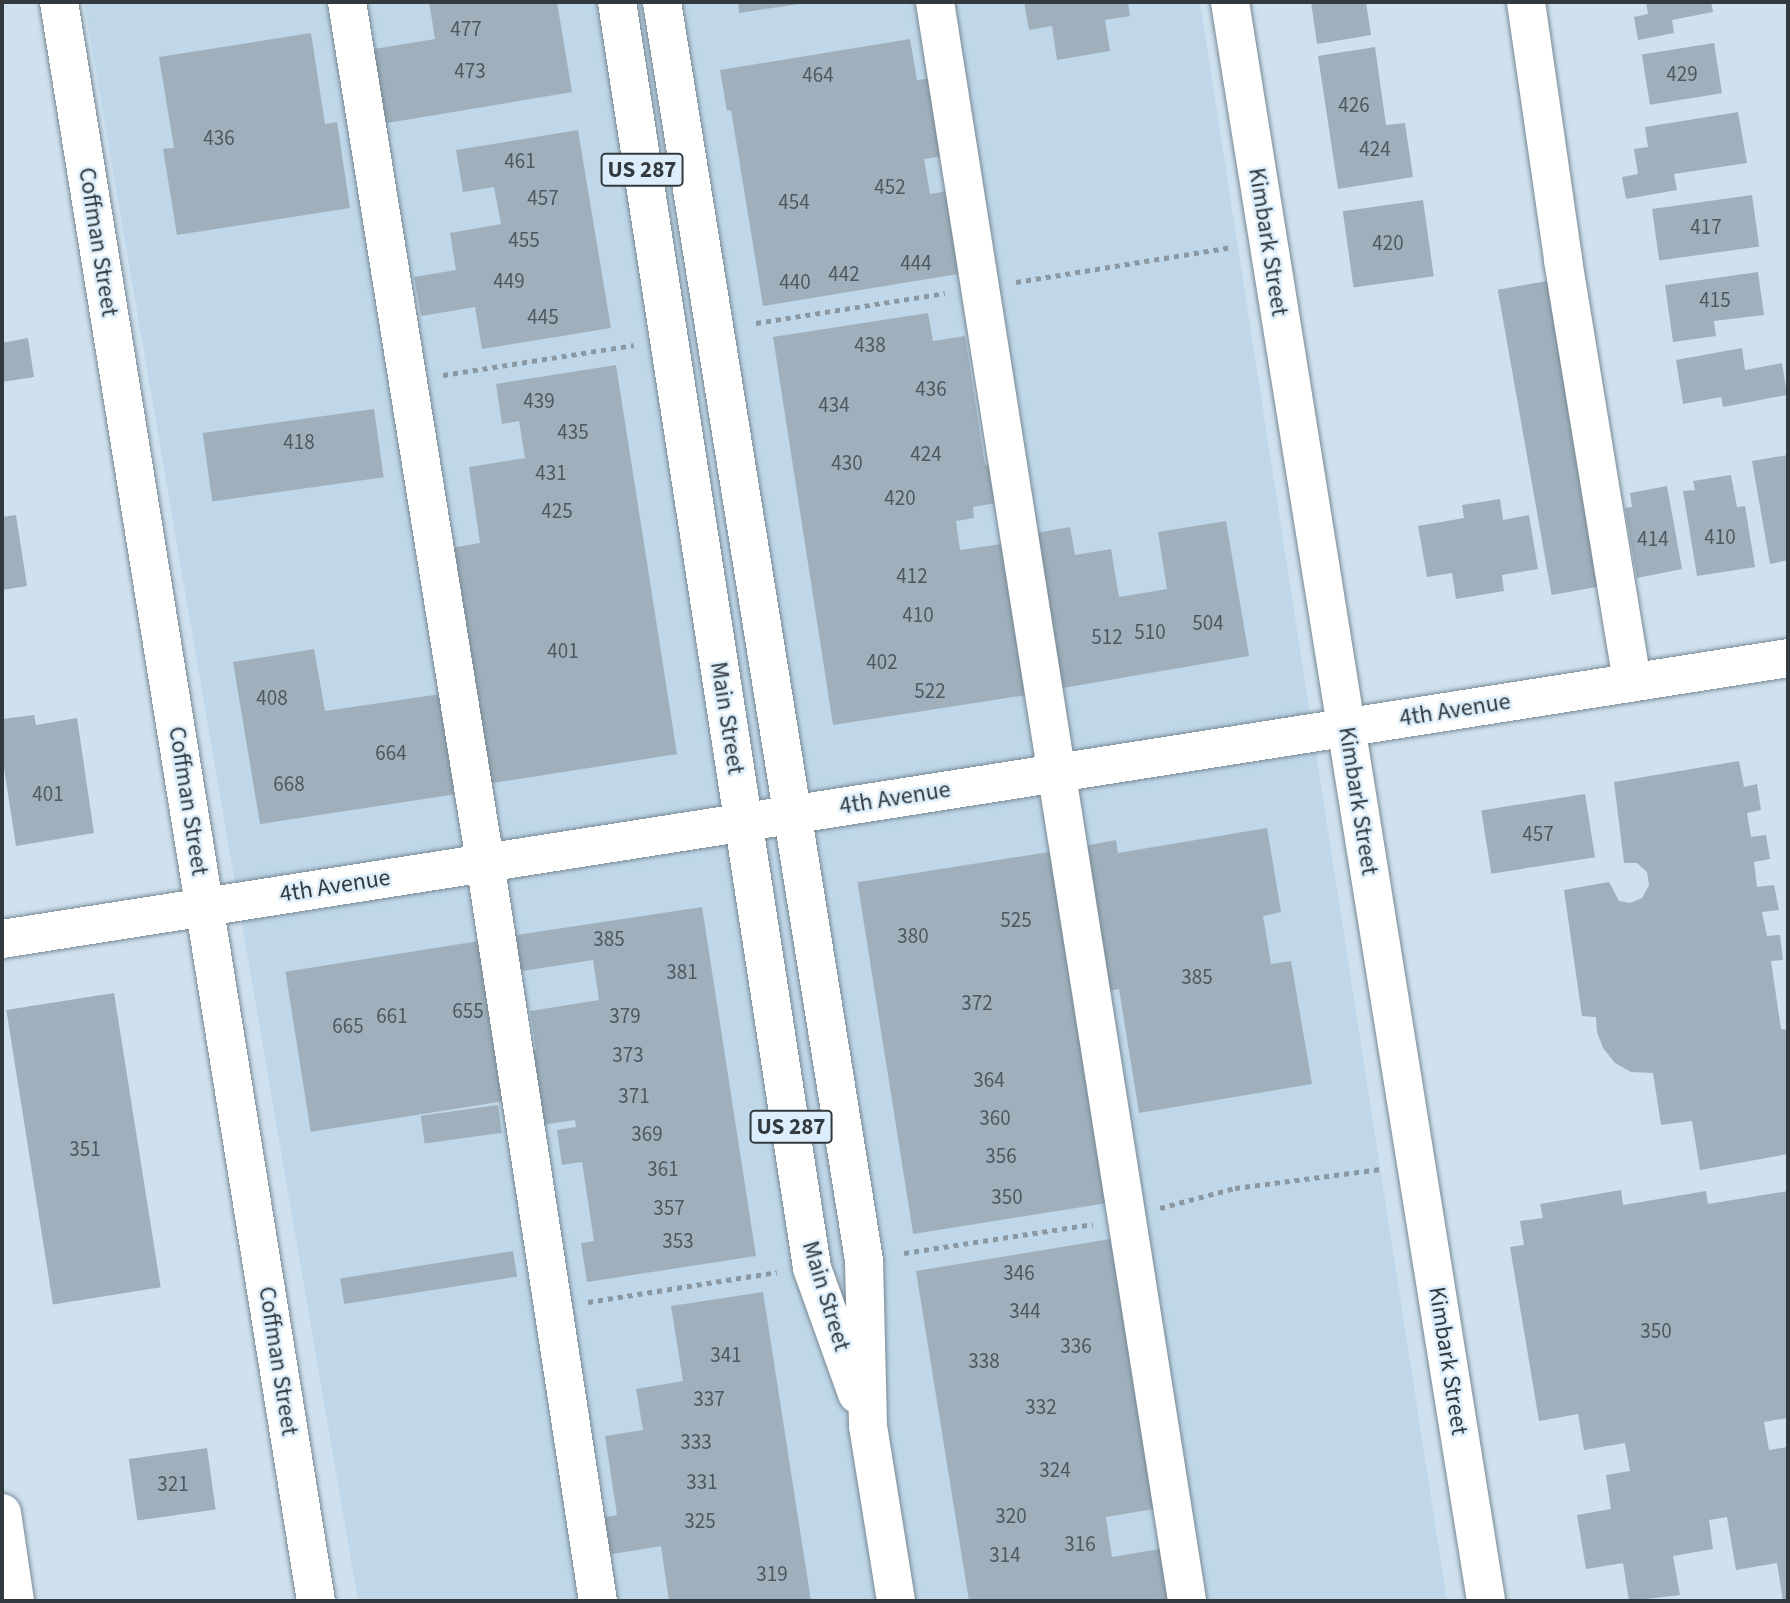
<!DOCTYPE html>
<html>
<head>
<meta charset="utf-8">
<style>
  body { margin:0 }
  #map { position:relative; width:1790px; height:1603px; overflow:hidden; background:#cfe1ee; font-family:"Source Sans 3",sans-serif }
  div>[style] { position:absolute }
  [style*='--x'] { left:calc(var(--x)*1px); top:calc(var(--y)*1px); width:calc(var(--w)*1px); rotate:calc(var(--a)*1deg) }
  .built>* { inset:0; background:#bfd7e9 }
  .building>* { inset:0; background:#9fb0bc; transform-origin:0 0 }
  .path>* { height:4.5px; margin-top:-2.25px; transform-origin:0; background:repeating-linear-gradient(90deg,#8b98a2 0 5px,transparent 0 10px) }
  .roads { filter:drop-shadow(0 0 2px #778893) drop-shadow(0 0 2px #778893) }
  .minor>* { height:38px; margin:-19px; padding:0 19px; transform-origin:19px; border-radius:19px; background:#fff }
  .highway>* { height:38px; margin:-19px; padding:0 19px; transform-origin:19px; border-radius:19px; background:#fff }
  span { translate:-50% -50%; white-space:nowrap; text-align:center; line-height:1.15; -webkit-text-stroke:5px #dceefb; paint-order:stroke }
  .number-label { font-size:21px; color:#4e585e }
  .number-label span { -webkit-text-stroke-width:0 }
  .shield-label span { padding:2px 5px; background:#dceefb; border:2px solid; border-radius:5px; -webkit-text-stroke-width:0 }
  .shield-label { font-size:23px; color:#333a3f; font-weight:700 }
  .street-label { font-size:24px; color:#333a3f }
  .frame { position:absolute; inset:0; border:4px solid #333a3f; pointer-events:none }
</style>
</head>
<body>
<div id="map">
  <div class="built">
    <i style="clip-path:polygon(84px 2px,1200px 2px,1447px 1601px,358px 1601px)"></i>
  </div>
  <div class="building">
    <i style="clip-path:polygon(429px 2px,557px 2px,572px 92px,381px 124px,368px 50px,435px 39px)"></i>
    <i style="clip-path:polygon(738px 2px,806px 2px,806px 3px,739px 13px)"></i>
    <i style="clip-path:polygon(1024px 2px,1128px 2px,1130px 16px,1105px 20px,1110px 51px,1057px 60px,1052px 26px,1029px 30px)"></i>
    <i style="clip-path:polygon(1311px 2px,1366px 2px,1371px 35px,1317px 44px)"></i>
    <i style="clip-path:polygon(1646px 2px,1711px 2px,1713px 12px,1672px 20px,1674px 33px,1638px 40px,1634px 17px,1648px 14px)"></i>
    <i style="clip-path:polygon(311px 33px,325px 124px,337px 122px,350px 208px,177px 235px,163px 149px,174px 148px,159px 57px)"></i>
    <i style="clip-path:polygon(910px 39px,917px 80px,933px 78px,945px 156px,924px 159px,930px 194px,948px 191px,958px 274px,763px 306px,731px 110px,727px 111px,720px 70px)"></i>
    <i style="left:1714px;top:43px;width:51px;height:73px;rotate:81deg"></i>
    <i style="clip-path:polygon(1375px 47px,1386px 125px,1405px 123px,1413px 177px,1338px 189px,1318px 56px)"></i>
    <i style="clip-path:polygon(1738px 112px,1747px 163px,1674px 174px,1677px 190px,1626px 199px,1622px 177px,1638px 174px,1634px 149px,1648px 147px,1645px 127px)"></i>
    <i style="clip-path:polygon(578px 130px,611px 328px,482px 349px,475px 307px,421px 316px,414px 277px,456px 270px,450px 233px,501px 224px,494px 187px,463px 192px,456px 150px)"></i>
    <i style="left:1752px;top:195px;width:52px;height:101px;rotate:82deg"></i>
    <i style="left:1423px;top:200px;width:77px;height:81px;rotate:82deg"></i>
    <i style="clip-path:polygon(1758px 272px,1764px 315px,1714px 321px,1716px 336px,1673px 342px,1665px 285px)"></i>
    <i style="left:1547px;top:281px;width:310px;height:50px;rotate:80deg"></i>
    <i style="clip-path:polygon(928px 313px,933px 341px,965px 336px,985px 465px,996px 463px,1002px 502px,973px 507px,974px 518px,956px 521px,960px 550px,1009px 543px,1033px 694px,833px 725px,773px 337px)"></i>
    <i style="clip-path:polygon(28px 338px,34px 377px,2px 382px,2px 343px)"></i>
    <i style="clip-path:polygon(1742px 348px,1745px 370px,1782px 363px,1787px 395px,1723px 407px,1721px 397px,1683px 404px,1676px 360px)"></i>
    <i style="clip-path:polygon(616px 365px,677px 754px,487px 784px,450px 548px,480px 543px,469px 467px,525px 458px,519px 421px,502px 424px,496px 384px)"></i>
    <i style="left:374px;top:409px;width:69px;height:173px;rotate:82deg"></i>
    <i style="clip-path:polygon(1788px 455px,1788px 560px,1770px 564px,1752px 461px)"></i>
    <i style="clip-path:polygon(1731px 475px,1737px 507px,1745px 506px,1755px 567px,1697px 576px,1683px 491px,1695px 490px,1693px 481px)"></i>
    <i style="clip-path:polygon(1667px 486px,1682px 569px,1637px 578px,1625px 508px,1632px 507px,1630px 493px)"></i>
    <i style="clip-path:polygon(1500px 499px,1503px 520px,1529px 515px,1538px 569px,1502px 575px,1504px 591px,1456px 599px,1452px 573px,1427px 577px,1418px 526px,1464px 518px,1462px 505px)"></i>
    <i style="clip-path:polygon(16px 515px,27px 586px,2px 590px,2px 517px)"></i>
    <i style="clip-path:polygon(1226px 521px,1249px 656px,1057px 689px,1031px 534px,1070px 527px,1075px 555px,1111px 549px,1119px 597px,1167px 589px,1158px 532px)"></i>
    <i style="clip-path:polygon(314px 649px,325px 711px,441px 694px,457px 794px,260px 824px,233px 662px)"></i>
    <i style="clip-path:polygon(34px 715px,36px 725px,77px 718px,94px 833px,16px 846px,2px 755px,2px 719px)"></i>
    <i style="clip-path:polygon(1739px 761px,1744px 787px,1757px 784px,1761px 810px,1747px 813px,1751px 837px,1766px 835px,1770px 859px,1754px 862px,1757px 887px,1774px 885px,1779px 910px,1762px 912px,1767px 936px,1780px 935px,1783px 960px,1771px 961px,1781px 1029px,1788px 1030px,1788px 1154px,1700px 1170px,1692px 1121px,1661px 1125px,1653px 1073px,1631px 1072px,1615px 1063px,1603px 1048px,1597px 1032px,1596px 1017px,1582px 1016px,1564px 890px,1609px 882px,1619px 901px,1630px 903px,1642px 898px,1649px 885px,1647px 872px,1637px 863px,1624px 863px,1614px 782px)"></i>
    <i style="left:1585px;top:794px;width:64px;height:105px;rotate:81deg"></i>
    <i style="clip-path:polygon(1267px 828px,1281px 912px,1263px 916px,1271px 964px,1291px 961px,1312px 1084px,1139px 1113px,1119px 989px,1102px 992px,1078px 847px,1116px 840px,1118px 853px)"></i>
    <i style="left:1055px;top:851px;width:356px;height:200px;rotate:81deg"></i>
    <i style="clip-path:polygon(702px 907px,756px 1256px,587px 1282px,581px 1243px,594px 1241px,582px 1162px,562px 1165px,557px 1130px,576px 1127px,575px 1120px,541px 1125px,530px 1050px,536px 1050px,530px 1011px,599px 1000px,593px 960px,516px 972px,510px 936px)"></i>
    <i style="left:479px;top:941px;width:162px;height:196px;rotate:81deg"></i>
    <i style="left:114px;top:993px;width:298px;height:109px;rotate:81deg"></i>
    <i style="left:498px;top:1105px;width:28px;height:78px;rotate:82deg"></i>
    <i style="clip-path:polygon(1621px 1190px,1623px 1205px,1706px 1191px,1708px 1204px,1788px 1191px,1788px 1418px,1764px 1422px,1769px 1450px,1788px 1447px,1788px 1601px,1783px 1601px,1777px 1563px,1736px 1570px,1727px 1517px,1709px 1520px,1713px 1549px,1673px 1556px,1680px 1595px,1629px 1601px,1623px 1563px,1586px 1569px,1577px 1515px,1611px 1509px,1606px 1475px,1630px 1471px,1625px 1443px,1584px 1450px,1578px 1414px,1539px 1421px,1510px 1247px,1524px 1245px,1520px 1221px,1543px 1218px,1540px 1204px)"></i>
    <i style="clip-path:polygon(1116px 1238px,1160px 1508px,1106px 1517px,1112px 1557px,1166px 1548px,1175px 1601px,969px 1601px,916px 1271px)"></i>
    <i style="left:513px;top:1251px;width:26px;height:175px;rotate:81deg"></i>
    <i style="clip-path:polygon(763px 1292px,811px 1601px,669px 1601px,661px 1546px,607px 1555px,602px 1518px,617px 1515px,605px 1436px,643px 1430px,636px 1389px,683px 1381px,671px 1306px)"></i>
    <i style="left:207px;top:1448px;width:62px;height:79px;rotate:82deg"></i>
  </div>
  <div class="path">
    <i style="--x:1016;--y:282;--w:219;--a:-9.2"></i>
    <i style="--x:756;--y:323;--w:191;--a:-9"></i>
    <i style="--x:443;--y:375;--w:193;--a:-8.9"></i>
    <i style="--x:1160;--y:1208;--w:78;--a:-14.9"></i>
    <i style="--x:1235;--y:1188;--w:147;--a:-7.4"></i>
    <i style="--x:904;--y:1253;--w:191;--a:-8.7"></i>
    <i style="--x:588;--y:1302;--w:191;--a:-9"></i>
  </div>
  <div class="roads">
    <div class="minor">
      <i style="--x:59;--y:2;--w:1620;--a:80.87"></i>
      <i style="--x:347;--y:2;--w:871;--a:80.88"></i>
      <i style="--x:485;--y:862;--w:748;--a:81.31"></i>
      <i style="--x:935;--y:2;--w:1619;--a:81.04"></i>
      <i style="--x:1230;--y:2;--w:1619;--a:80.9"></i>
      <i style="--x:1526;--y:2;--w:261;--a:81.8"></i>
      <i style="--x:1563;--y:260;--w:428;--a:80.7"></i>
      <i style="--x:2;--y:939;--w:1808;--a:-8.94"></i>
      <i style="--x:2;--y:1513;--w:89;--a:81.6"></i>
    </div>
    <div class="highway">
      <i style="--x:617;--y:2;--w:1281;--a:81.24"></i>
      <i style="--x:812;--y:1268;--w:134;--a:70.3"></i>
      <i style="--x:662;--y:2;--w:1275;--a:80.88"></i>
      <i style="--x:864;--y:1261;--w:165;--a:88.6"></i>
      <i style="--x:868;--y:1426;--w:177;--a:80.9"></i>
    </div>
  </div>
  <div class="number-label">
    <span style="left:466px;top:29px">477</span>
    <span style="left:470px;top:71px">473</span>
    <span style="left:1682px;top:74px">429</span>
    <span style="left:818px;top:75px">464</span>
    <span style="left:1354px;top:105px">426</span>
    <span style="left:219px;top:138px">436</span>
    <span style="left:1375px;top:149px">424</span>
    <span style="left:520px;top:161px">461</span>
    <span style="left:890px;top:187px">452</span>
    <span style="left:543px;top:198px">457</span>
    <span style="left:794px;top:202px">454</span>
    <span style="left:1706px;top:227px">417</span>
    <span style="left:524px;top:240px">455</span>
    <span style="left:1388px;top:243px">420</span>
    <span style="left:916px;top:263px">444</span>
    <span style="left:844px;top:274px">442</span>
    <span style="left:509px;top:281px">449</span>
    <span style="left:795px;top:282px">440</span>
    <span style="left:1715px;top:300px">415</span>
    <span style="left:543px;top:317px">445</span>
    <span style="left:870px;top:345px">438</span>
    <span style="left:931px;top:389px">436</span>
    <span style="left:539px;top:401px">439</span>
    <span style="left:834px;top:405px">434</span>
    <span style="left:573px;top:432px">435</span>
    <span style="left:299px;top:442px">418</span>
    <span style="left:926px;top:454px">424</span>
    <span style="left:847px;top:463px">430</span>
    <span style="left:551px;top:473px">431</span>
    <span style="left:900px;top:498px">420</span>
    <span style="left:557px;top:511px">425</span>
    <span style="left:1720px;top:537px">410</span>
    <span style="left:1653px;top:539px">414</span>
    <span style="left:912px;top:576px">412</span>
    <span style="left:918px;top:615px">410</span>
    <span style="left:1208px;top:623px">504</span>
    <span style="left:1150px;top:632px">510</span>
    <span style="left:1107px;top:637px">512</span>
    <span style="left:563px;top:651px">401</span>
    <span style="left:882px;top:662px">402</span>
    <span style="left:930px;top:691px">522</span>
    <span style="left:272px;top:698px">408</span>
    <span style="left:391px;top:753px">664</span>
    <span style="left:289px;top:784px">668</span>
    <span style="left:48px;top:794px">401</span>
    <span style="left:1538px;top:834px">457</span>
    <span style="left:1016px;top:920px">525</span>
    <span style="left:913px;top:936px">380</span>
    <span style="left:609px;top:939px">385</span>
    <span style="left:682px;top:972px">381</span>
    <span style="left:1197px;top:977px">385</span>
    <span style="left:977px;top:1003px">372</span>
    <span style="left:468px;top:1011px">655</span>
    <span style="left:392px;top:1016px">661</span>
    <span style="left:625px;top:1016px">379</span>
    <span style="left:348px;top:1026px">665</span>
    <span style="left:628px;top:1055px">373</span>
    <span style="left:989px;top:1080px">364</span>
    <span style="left:634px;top:1096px">371</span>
    <span style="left:995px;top:1118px">360</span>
    <span style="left:647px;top:1134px">369</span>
    <span style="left:85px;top:1149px">351</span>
    <span style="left:1001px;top:1156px">356</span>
    <span style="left:663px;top:1169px">361</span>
    <span style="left:1007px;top:1197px">350</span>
    <span style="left:669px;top:1208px">357</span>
    <span style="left:678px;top:1241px">353</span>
    <span style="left:1019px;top:1273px">346</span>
    <span style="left:1025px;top:1311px">344</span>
    <span style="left:1656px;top:1331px">350</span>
    <span style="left:1076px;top:1346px">336</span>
    <span style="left:726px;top:1355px">341</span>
    <span style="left:984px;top:1361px">338</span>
    <span style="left:709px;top:1399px">337</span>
    <span style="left:1041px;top:1407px">332</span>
    <span style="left:696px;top:1442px">333</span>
    <span style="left:1055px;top:1470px">324</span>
    <span style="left:702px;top:1482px">331</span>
    <span style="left:173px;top:1484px">321</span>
    <span style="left:1011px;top:1516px">320</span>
    <span style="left:700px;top:1521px">325</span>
    <span style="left:1080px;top:1544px">316</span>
    <span style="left:1005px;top:1555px">314</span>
    <span style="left:772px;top:1574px">319</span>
  </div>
  <div class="shield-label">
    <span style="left:642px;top:170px">US 287</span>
    <span style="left:791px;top:1127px">US 287</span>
  </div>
  <div class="street-label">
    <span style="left:98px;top:242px;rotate:81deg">Coffman Street</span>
    <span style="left:1268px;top:242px;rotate:81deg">Kimbark Street</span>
    <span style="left:1455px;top:710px;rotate:-9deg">4th Avenue</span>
    <span style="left:727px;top:718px;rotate:81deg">Main Street</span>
    <span style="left:895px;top:798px;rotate:-9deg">4th Avenue</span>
    <span style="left:188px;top:801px;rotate:81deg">Coffman Street</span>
    <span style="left:1358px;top:801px;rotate:81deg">Kimbark Street</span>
    <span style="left:335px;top:886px;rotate:-9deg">4th Avenue</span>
    <span style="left:826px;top:1296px;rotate:73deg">Main Street</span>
    <span style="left:278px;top:1361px;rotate:81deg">Coffman Street</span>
    <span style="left:1448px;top:1361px;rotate:81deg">Kimbark Street</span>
  </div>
  <div class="frame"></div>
</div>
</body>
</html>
